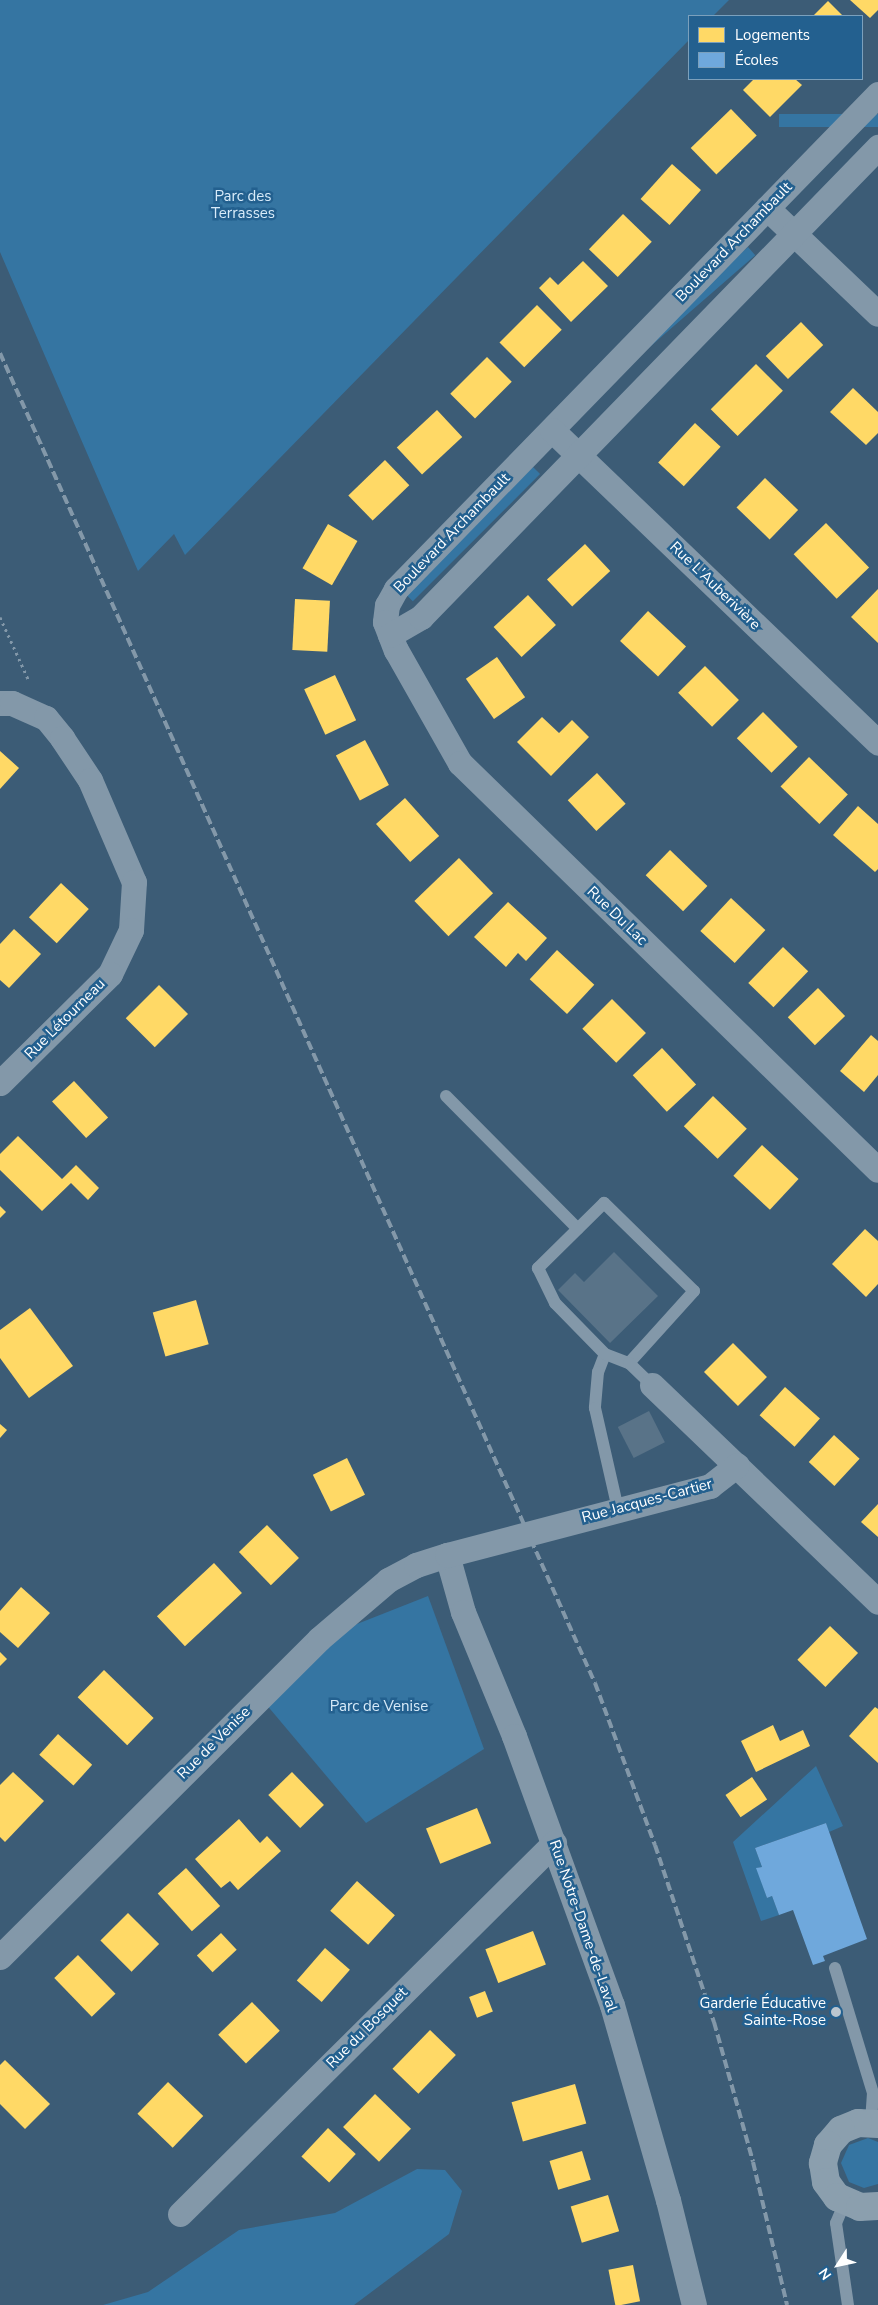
<!DOCTYPE html>
<html>
<head>
<meta charset="utf-8">
<style>
  body { margin:0 }
  #map { position:relative; width:878px; height:2305px; overflow:hidden; background:#3c5c76; font-family:"Nunito Sans",sans-serif }
  div>[style] { position:absolute }
  [style*='--x'] { left:calc(var(--x)*1px); top:calc(var(--y)*1px); width:calc(var(--w)*1px); rotate:calc(var(--a)*1deg) }
  .green>* { inset:0; background:#3575a2; transform-origin:0 0 }
  .homes>* { inset:0; background:#ffd966; transform-origin:0 0 }
  .schools>* { inset:0; background:#6fa8dc }
  .building>* { inset:0; background:#597388; transform-origin:0 0 }
  .path>* { height:3px; margin-top:-1.5px; transform-origin:0; background:repeating-linear-gradient(90deg,#8398a9 0 2.5px,transparent 0 6.5px) }
  .lane>* { height:12px; margin:-6px; padding:0 6px; transform-origin:6px; border-radius:6px; background:#8398a9 }
  .street>* { height:25px; margin:-12.5px; padding:0 12.5px; transform-origin:12.5px; border-radius:12.5px; background:#8398a9 }
  .secondary>* { height:28px; margin:-14px; padding:0 14px; transform-origin:14px; border-radius:14px; background:#8b9fae }
  .rail>* { height:4px; margin-top:-2px; transform-origin:0; background:repeating-linear-gradient(90deg,#8398a9 0 9px,transparent 0 13px) }
  .dots>* { width:14px; height:14px; translate:-50% -50%; box-sizing:border-box; border:2px solid #23608f; border-radius:50% }
  span { translate:-50% -50%; white-space:nowrap; text-align:center; line-height:1.15; -webkit-text-stroke:5px #23608f; paint-order:stroke }
  .park-label { font-size:15px; color:#d8ebf9 }
  .street-label { font-size:15px; color:#fff }
  .poi-label { font-size:15px; color:#fff }
  .right { translate:-100% -50%; text-align:right }
  .legend { position:absolute; left:688px; top:15px; width:175px; height:65px; box-sizing:border-box; background:#23608f; border:1px solid #7ba0bc; margin:0; padding:6px 9px; list-style:none; font-size:15px; color:#fff }
  .legend li { display:flex; align-items:center; gap:10px; height:25px }
  .legend b { width:25px; border:1px solid #7ba0bc }
  .north { position:absolute; left:813px; top:2240px; width:50px; height:50px; -webkit-text-stroke:4px #23608f; paint-order:stroke; rotate:235deg; font-size:14px; font-weight:700; line-height:20px; text-align:center; color:#fff }
  .north::after { content:''; display:block; margin:auto; width:18px; height:22px; background:#fff; clip-path:polygon(50% 0,100% 100%,50% 72%,0 100%) }
</style>
</head>
<body>
<div id="map">
  <div class="green">
    <i style="clip-path:polygon(0 0,729px 0,713px 16px,689px 16px,689px 40px,185px 555px,174px 534px,138px 571px,0 252px)"></i>
    <i style="left:878px;top:114px;width:13px;height:99px;rotate:90deg"></i>
    <i style="left:748px;top:247px;width:11px;height:219px;rotate:49deg"></i>
    <i style="left:533px;top:467px;width:10px;height:180px;rotate:45deg"></i>
    <i style="clip-path:polygon(428px 1596px,484px 1749px,366px 1823px,260px 1697px,319px 1639px)"></i>
    <i style="clip-path:polygon(816px 1766px,843px 1826px,829px 1832px,826px 1823px,755px 1848px,762px 1867px,757px 1868px,767px 1898px,772px 1896px,779px 1915px,761px 1921px,733px 1842px)"></i>
    <i style="clip-path:polygon(868px 2138px,878px 2142px,878px 2184px,864px 2188px,849px 2182px,841px 2163px,849px 2145px)"></i>
    <i style="clip-path:polygon(417px 2169px,445px 2170px,462px 2191px,449px 2234px,354px 2305px,103px 2305px,148px 2292px,239px 2230px,335px 2213px)"></i>
  </div>
  <div class="homes">
    <i style="clip-path:polygon(850px 0,878px 0,878px 10px,870px 18px)"></i>
    <i style="clip-path:polygon(828px 1px,843px 16px,813px 16px)"></i>
    <i style="clip-path:polygon(754px 79px,795px 79px,802px 85px,770px 117px,743px 90px)"></i>
    <i style="left:731px;top:109px;width:37px;height:56px;rotate:46deg"></i>
    <i style="left:672px;top:164px;width:39px;height:47px;rotate:42deg"></i>
    <i style="left:623px;top:214px;width:40px;height:49px;rotate:44deg"></i>
    <i style="clip-path:polygon(583px 261px,608px 286px,571px 322px,539px 288px,550px 277px,558px 285px)"></i>
    <i style="left:537px;top:305px;width:35px;height:53px;rotate:45deg"></i>
    <i style="left:801px;top:322px;width:32px;height:49px;rotate:46deg"></i>
    <i style="left:487px;top:357px;width:35px;height:52px;rotate:45deg"></i>
    <i style="left:756px;top:364px;width:38px;height:64px;rotate:45deg"></i>
    <i style="clip-path:polygon(853px 388px,878px 412px,878px 433px,866px 445px,830px 412px)"></i>
    <i style="left:437px;top:410px;width:37px;height:55px;rotate:47deg"></i>
    <i style="left:695px;top:423px;width:35px;height:54px;rotate:43deg"></i>
    <i style="left:385px;top:460px;width:35px;height:51px;rotate:46deg"></i>
    <i style="left:765px;top:478px;width:46px;height:41px;rotate:44deg"></i>
    <i style="left:826px;top:523px;width:62px;height:45px;rotate:46deg"></i>
    <i style="left:328px;top:524px;width:34px;height:51px;rotate:30deg"></i>
    <i style="left:585px;top:544px;width:37px;height:52px;rotate:47deg"></i>
    <i style="clip-path:polygon(878px 589px,878px 643px,851px 617px)"></i>
    <i style="left:528px;top:595px;width:41px;height:47px;rotate:47deg"></i>
    <i style="left:295px;top:599px;width:35px;height:51px;rotate:3deg"></i>
    <i style="left:648px;top:611px;width:52px;height:41px;rotate:43deg"></i>
    <i style="left:497px;top:657px;width:49px;height:38px;rotate:55deg"></i>
    <i style="left:705px;top:666px;width:48px;height:38px;rotate:45deg"></i>
    <i style="left:335px;top:675px;width:50px;height:34px;rotate:65deg"></i>
    <i style="left:763px;top:712px;width:49px;height:37px;rotate:45deg"></i>
    <i style="clip-path:polygon(542px 717px,559px 733px,572px 720px,589px 737px,551px 776px,517px 742px)"></i>
    <i style="left:365px;top:740px;width:51px;height:33px;rotate:62deg"></i>
    <i style="clip-path:polygon(0 751px,19px 768px,0 789px)"></i>
    <i style="left:809px;top:757px;width:54px;height:41px;rotate:44deg"></i>
    <i style="left:597px;top:773px;width:42px;height:40px;rotate:47deg"></i>
    <i style="left:405px;top:798px;width:51px;height:39px;rotate:48deg"></i>
    <i style="clip-path:polygon(858px 806px,878px 824px,878px 869px,875px 872px,833px 835px)"></i>
    <i style="left:670px;top:850px;width:52px;height:35px;rotate:44deg"></i>
    <i style="left:459px;top:858px;width:49px;height:62px;rotate:46deg"></i>
    <i style="left:61px;top:883px;width:38px;height:47px;rotate:43deg"></i>
    <i style="left:731px;top:898px;width:47px;height:45px;rotate:43deg"></i>
    <i style="clip-path:polygon(508px 902px,547px 938px,526px 961px,518px 953px,506px 967px,474px 937px)"></i>
    <i style="clip-path:polygon(14px 929px,41px 954px,9px 988px,0 980px,0 944px)"></i>
    <i style="left:783px;top:947px;width:35px;height:50px;rotate:44deg"></i>
    <i style="left:557px;top:950px;width:51px;height:40px;rotate:43deg"></i>
    <i style="left:159px;top:985px;width:41px;height:47px;rotate:45deg"></i>
    <i style="left:818px;top:988px;width:39px;height:42px;rotate:46deg"></i>
    <i style="left:612px;top:999px;width:48px;height:42px;rotate:45deg"></i>
    <i style="clip-path:polygon(871px 1035px,878px 1041px,878px 1075px,864px 1092px,840px 1071px)"></i>
    <i style="left:662px;top:1048px;width:50px;height:40px;rotate:47deg"></i>
    <i style="left:74px;top:1081px;width:50px;height:30px;rotate:47deg"></i>
    <i style="left:713px;top:1096px;width:47px;height:42px;rotate:44deg"></i>
    <i style="clip-path:polygon(18px 1136px,62px 1179px,76px 1165px,99px 1188px,88px 1200px,71px 1183px,42px 1211px,0 1170px,0 1154px)"></i>
    <i style="left:762px;top:1145px;width:50px;height:42px;rotate:43deg"></i>
    <i style="clip-path:polygon(0 1206px,6px 1212px,0 1218px)"></i>
    <i style="clip-path:polygon(865px 1229px,878px 1241px,878px 1284px,866px 1297px,832px 1264px)"></i>
    <i style="left:196px;top:1300px;width:46px;height:45px;rotate:74deg"></i>
    <i style="clip-path:polygon(30px 1308px,73px 1366px,29px 1398px,0 1358px,0 1330px)"></i>
    <i style="left:733px;top:1343px;width:48px;height:41px;rotate:45deg"></i>
    <i style="left:785px;top:1387px;width:47px;height:38px;rotate:42deg"></i>
    <i style="clip-path:polygon(0 1424px,7px 1430px,0 1438px)"></i>
    <i style="left:834px;top:1435px;width:35px;height:37px;rotate:43deg"></i>
    <i style="left:347px;top:1458px;width:41px;height:38px;rotate:64deg"></i>
    <i style="clip-path:polygon(878px 1504px,878px 1537px,861px 1522px)"></i>
    <i style="left:267px;top:1525px;width:46px;height:39px;rotate:46deg"></i>
    <i style="left:214px;top:1563px;width:41px;height:78px;rotate:47deg"></i>
    <i style="clip-path:polygon(21px 1587px,50px 1613px,18px 1648px,0 1632px,0 1611px)"></i>
    <i style="left:830px;top:1626px;width:39px;height:47px;rotate:44deg"></i>
    <i style="clip-path:polygon(0 1652px,7px 1659px,0 1666px)"></i>
    <i style="left:104px;top:1670px;width:69px;height:38px;rotate:44deg"></i>
    <i style="clip-path:polygon(875px 1707px,878px 1709px,878px 1763px,849px 1736px)"></i>
    <i style="clip-path:polygon(773px 1725px,780px 1741px,803px 1730px,810px 1746px,756px 1772px,741px 1741px)"></i>
    <i style="left:58px;top:1734px;width:46px;height:28px;rotate:42deg"></i>
    <i style="clip-path:polygon(13px 1772px,44px 1801px,5px 1842px,0 1837px,0 1785px)"></i>
    <i style="left:292px;top:1772px;width:46px;height:33px;rotate:46deg"></i>
    <i style="left:752px;top:1777px;width:27px;height:32px;rotate:56deg"></i>
    <i style="left:477px;top:1808px;width:38px;height:55px;rotate:68deg"></i>
    <i style="clip-path:polygon(239px 1819px,260px 1843px,267px 1836px,281px 1851px,238px 1890px,230px 1881px,221px 1888px,195px 1859px)"></i>
    <i style="left:186px;top:1868px;width:51px;height:38px;rotate:48deg"></i>
    <i style="left:357px;top:1881px;width:51px;height:40px;rotate:42deg"></i>
    <i style="left:128px;top:1913px;width:44px;height:39px;rotate:45deg"></i>
    <i style="left:533px;top:1931px;width:36px;height:51px;rotate:69deg"></i>
    <i style="left:221px;top:1933px;width:23px;height:33px;rotate:47deg"></i>
    <i style="left:325px;top:1948px;width:33px;height:43px;rotate:41deg"></i>
    <i style="left:78px;top:1955px;width:54px;height:33px;rotate:46deg"></i>
    <i style="left:485px;top:1991px;width:22px;height:17px;rotate:69deg"></i>
    <i style="left:252px;top:2002px;width:40px;height:47px;rotate:46deg"></i>
    <i style="left:430px;top:2030px;width:36px;height:54px;rotate:44deg"></i>
    <i style="clip-path:polygon(5px 2060px,50px 2104px,25px 2129px,0 2104px,0 2065px)"></i>
    <i style="left:168px;top:2082px;width:49px;height:44px;rotate:44deg"></i>
    <i style="left:575px;top:2084px;width:41px;height:66px;rotate:74deg"></i>
    <i style="left:375px;top:2094px;width:50px;height:46px;rotate:44deg"></i>
    <i style="left:328px;top:2128px;width:38px;height:39px;rotate:43deg"></i>
    <i style="left:582px;top:2151px;width:30px;height:34px;rotate:73deg"></i>
    <i style="left:608px;top:2195px;width:38px;height:39px;rotate:73deg"></i>
    <i style="left:633px;top:2265px;width:37px;height:25px;rotate:79deg"></i>
  </div>
  <div class="schools">
    <i style="clip-path:polygon(826px 1823px,867px 1939px,823px 1956px,825px 1961px,813px 1965px,793px 1910px,779px 1915px,772px 1896px,767px 1898px,756px 1868px,762px 1867px,755px 1848px)"></i>
  </div>
  <div class="building">
    <i style="clip-path:polygon(614px 1252px,658px 1296px,610px 1343px,558px 1290px,575px 1273px,584px 1282px)"></i>
    <i style="left:649px;top:1411px;width:35px;height:35px;rotate:63deg"></i>
  </div>
  <div class="path">
    <i style="--x:0;--y:617;--w:70;--a:65.6"></i>
  </div>
  <div class="lane">
    <i style="--x:446;--y:1096;--w:187;--a:45.2"></i>
    <i style="--x:605;--y:1354;--w:19;--a:111"></i>
    <i style="--x:598;--y:1372;--w:36;--a:95"></i>
    <i style="--x:595;--y:1408;--w:104;--a:77.2"></i>
    <i style="--x:629;--y:1363;--w:97;--a:-47.9"></i>
    <i style="--x:694;--y:1291;--w:126;--a:-135.6"></i>
    <i style="--x:604;--y:1203;--w:93;--a:135.4"></i>
    <i style="--x:538;--y:1268;--w:39;--a:64"></i>
    <i style="--x:555;--y:1303;--w:71;--a:45.6"></i>
    <i style="--x:605;--y:1354;--w:26;--a:21"></i>
    <i style="--x:629;--y:1363;--w:32;--a:44"></i>
    <i style="--x:835;--y:1968;--w:131;--a:73.1"></i>
    <i style="--x:873;--y:2093;--w:30;--a:94"></i>
    <i style="--x:845;--y:2202;--w:23;--a:113"></i>
    <i style="--x:836;--y:2223;--w:83;--a:81.7"></i>
  </div>
  <div class="street">
    <i style="--x:878;--y:94;--w:691;--a:134.24"></i>
    <i style="--x:396;--y:589;--w:18;--a:119"></i>
    <i style="--x:387;--y:605;--w:17;--a:97"></i>
    <i style="--x:385;--y:622;--w:30;--a:69"></i>
    <i style="--x:396;--y:650;--w:130;--a:60.5"></i>
    <i style="--x:460;--y:763;--w:583;--a:44.24"></i>
    <i style="--x:767;--y:208;--w:153;--a:43.7"></i>
    <i style="--x:552;--y:430;--w:452;--a:43.8"></i>
    <i style="--x:390;--y:635;--w:36;--a:-30"></i>
    <i style="--x:421;--y:617;--w:656;--a:-45.8"></i>
    <i style="--x:0;--y:703;--w:12;--a:0"></i>
    <i style="--x:12;--y:703;--w:37;--a:24"></i>
    <i style="--x:46;--y:718;--w:26;--a:51"></i>
    <i style="--x:62;--y:738;--w:50;--a:56.3"></i>
    <i style="--x:90;--y:780;--w:111;--a:66.7"></i>
    <i style="--x:134;--y:882;--w:48;--a:93.6"></i>
    <i style="--x:131;--y:930;--w:49;--a:115.5"></i>
    <i style="--x:110;--y:974;--w:155;--a:135.3"></i>
    <i style="--x:652;--y:1385;--w:313;--a:43.8"></i>
    <i style="--x:447;--y:1555;--w:59;--a:74.3"></i>
    <i style="--x:463;--y:1612;--w:134;--a:67.6"></i>
    <i style="--x:514;--y:1736;--w:286;--a:70"></i>
    <i style="--x:612;--y:2005;--w:203;--a:74"></i>
    <i style="--x:668;--y:2200;--w:108;--a:76.1"></i>
    <i style="--x:0;--y:1957;--w:450;--a:-44.9"></i>
    <i style="--x:319;--y:1639;--w:91;--a:-40.5"></i>
    <i style="--x:388;--y:1580;--w:32;--a:-28"></i>
    <i style="--x:416;--y:1565;--w:33;--a:-18"></i>
    <i style="--x:447;--y:1555;--w:272;--a:-14.7"></i>
    <i style="--x:710;--y:1486;--w:34;--a:-38"></i>
    <i style="--x:180;--y:2214;--w:527;--a:-44.77"></i>
  </div>
  <div class="secondary">
    <i style="--x:878;--y:2124;--w:20;--a:-177"></i>
    <i style="--x:858;--y:2123;--w:18;--a:158"></i>
    <i style="--x:841;--y:2130;--w:20;--a:131"></i>
    <i style="--x:828;--y:2145;--w:19;--a:106"></i>
    <i style="--x:823;--y:2163;--w:19;--a:81"></i>
    <i style="--x:826;--y:2182;--w:19;--a:54"></i>
    <i style="--x:837;--y:2197;--w:25;--a:23"></i>
    <i style="--x:860;--y:2207;--w:18;--a:-3"></i>
  </div>
  <div class="rail">
    <i style="--x:0;--y:353;--w:1457;--a:65.9"></i>
    <i style="--x:595;--y:1683;--w:173;--a:69.7"></i>
    <i style="--x:655;--y:1845;--w:187;--a:71.6"></i>
    <i style="--x:714;--y:2022;--w:145;--a:74.4"></i>
    <i style="--x:753;--y:2162;--w:147;--a:76.6"></i>
  </div>
  <div class="dots">
    <i style="left:836px;top:2012px;background:#bbc6cf"></i>
  </div>
  <div class="park-label">
    <span style="left:243px;top:205px">Parc des<br>Terrasses</span>
    <span style="left:379px;top:1707px">Parc de Venise</span>
  </div>
  <div class="street-label">
    <span style="left:734px;top:242px;rotate:-46deg">Boulevard Archambault</span>
    <span style="left:452px;top:533px;rotate:-46deg">Boulevard Archambault</span>
    <span style="left:715px;top:586px;rotate:44deg">Rue L'Auberivière</span>
    <span style="left:617px;top:916px;rotate:44deg">Rue Du Lac</span>
    <span style="left:65px;top:1019px;rotate:-45deg">Rue Létourneau</span>
    <span style="left:647px;top:1501px;rotate:-15deg">Rue Jacques-Cartier</span>
    <span style="left:214px;top:1743px;rotate:-45deg">Rue de Venise</span>
    <span style="left:583px;top:1926px;rotate:71deg">Rue Notre-Dame-de-Laval</span>
    <span style="left:367px;top:2028px;rotate:-45deg">Rue du Bosquet</span>
  </div>
  <div class="poi-label">
    <span class="right" style="left:826px;top:2012px">Garderie Éducative<br>Sainte-Rose</span>
  </div>
  <ul class="legend">
  <li><b style="height:14px;background:#ffd966"></b>Logements</li>
  <li><b style="height:14px;background:#6fa8dc"></b>Écoles</li>
  </ul>
  <div class="north">N</div>
</div>
</body>
</html>
